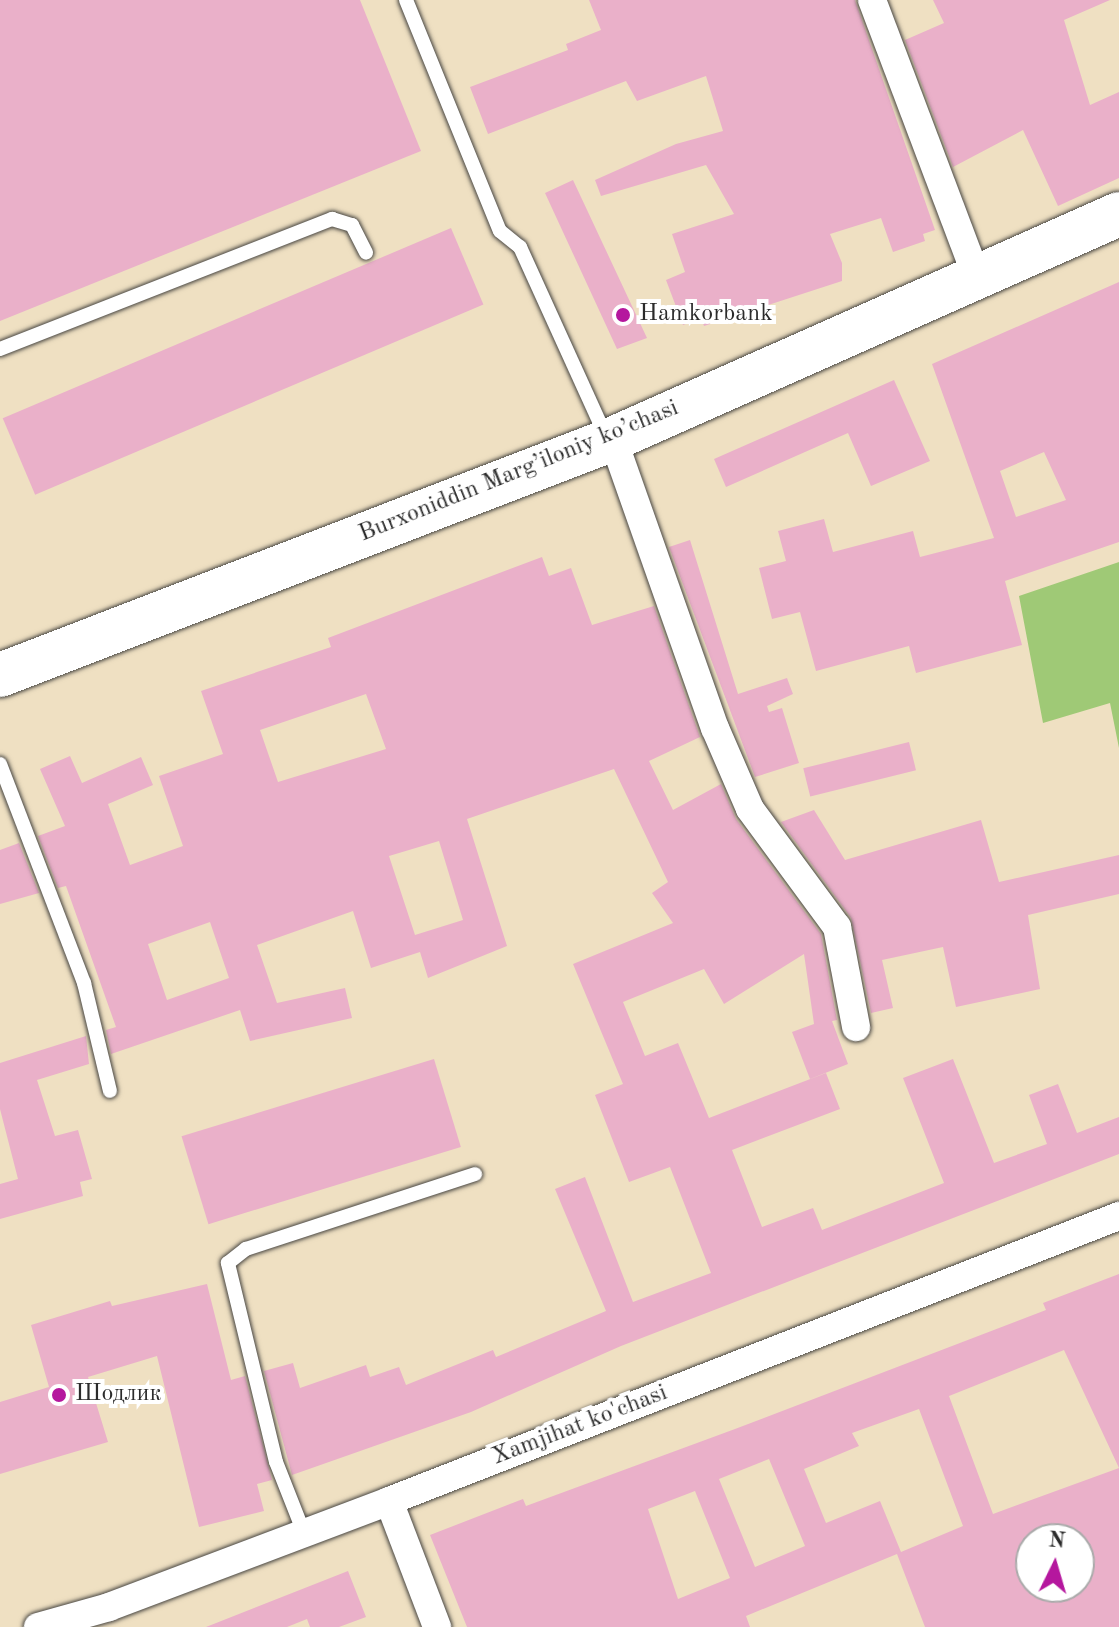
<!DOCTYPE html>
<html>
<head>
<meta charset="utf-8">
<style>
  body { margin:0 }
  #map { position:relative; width:1119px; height:1627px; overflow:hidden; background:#efe0c2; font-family:"Old Standard TT",serif }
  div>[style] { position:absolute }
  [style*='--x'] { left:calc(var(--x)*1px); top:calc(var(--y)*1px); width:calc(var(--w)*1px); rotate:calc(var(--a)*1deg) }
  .green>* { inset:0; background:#9fc976 }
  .building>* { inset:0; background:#eab0c9; transform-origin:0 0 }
  .roads { filter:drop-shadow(0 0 2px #484642) drop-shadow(0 0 2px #484642) }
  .lane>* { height:14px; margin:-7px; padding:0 7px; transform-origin:7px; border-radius:7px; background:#fff }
  .street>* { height:28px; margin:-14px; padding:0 14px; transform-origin:14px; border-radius:14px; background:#fff }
  .primary>* { height:44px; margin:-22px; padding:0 22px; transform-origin:22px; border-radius:22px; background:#fff }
  .dots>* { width:22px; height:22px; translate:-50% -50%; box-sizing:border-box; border:4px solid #fff; border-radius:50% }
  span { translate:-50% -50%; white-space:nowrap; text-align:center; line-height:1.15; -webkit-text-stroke:8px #fff; paint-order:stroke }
  .poi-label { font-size:24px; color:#2b2b2b }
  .left { translate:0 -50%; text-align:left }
  .street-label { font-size:24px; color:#2b2b2b }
  .north { position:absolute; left:1015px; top:1523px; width:80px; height:80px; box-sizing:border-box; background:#fff; border:2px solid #aaa; border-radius:50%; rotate:5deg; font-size:22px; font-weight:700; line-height:32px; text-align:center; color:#2b2b2b }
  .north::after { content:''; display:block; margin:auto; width:28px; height:36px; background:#b5179e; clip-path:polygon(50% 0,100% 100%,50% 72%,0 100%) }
</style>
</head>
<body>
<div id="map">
  <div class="green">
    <i style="clip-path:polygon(1119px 562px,1119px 748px,1110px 703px,1043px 723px,1019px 596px)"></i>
  </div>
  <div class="building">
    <i style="clip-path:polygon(0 0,360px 0,421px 151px,0 321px)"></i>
    <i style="clip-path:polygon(589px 0,855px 0,935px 230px,923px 234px,925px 241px,893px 252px,881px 218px,830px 234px,842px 263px,842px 281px,704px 326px,701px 318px,683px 325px,666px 280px,685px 272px,672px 234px,734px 214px,706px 165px,601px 196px,595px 180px,676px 144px,723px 131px,706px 76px,637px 101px,626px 81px,488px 134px,470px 87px,568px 50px,566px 44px,601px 30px)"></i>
    <i style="clip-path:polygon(933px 0,1110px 0,1064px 20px,1090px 105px,1119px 92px,1119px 178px,1058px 206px,1023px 130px,953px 167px,905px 40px,944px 23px)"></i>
    <i style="clip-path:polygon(573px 180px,632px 306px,647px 338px,617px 349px,545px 193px)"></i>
    <i style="left:451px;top:228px;width:83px;height:487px;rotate:67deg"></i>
    <i style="clip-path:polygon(evenodd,1119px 282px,1119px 542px,1005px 581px,1022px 645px,916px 673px,909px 646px,816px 671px,800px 612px,772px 619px,759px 568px,786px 561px,778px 531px,824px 519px,833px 552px,913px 531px,920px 557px,994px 538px,932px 364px,1119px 282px,1044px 452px,1066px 500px,1016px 517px,1000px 471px,1044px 452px)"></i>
    <i style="clip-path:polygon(894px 380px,930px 461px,871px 486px,848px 433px,726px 487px,714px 459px)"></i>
    <i style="clip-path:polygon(690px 540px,738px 694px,787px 678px,793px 694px,767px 706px,769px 712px,782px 708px,799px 763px,755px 777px,669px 547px)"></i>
    <i style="clip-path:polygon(evenodd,542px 557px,549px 576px,571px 568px,592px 625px,654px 606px,700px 737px,649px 761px,673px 810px,721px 784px,736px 819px,821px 934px,837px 1020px,832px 1021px,848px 1064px,810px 1079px,792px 1032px,814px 1024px,804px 954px,724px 1004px,704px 969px,623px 1002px,645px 1056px,678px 1043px,709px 1118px,826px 1073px,840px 1109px,732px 1150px,762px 1227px,813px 1208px,822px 1230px,944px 1183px,903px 1078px,953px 1059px,994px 1163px,1047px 1144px,1029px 1095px,1058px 1084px,1077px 1133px,1119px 1117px,1119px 1154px,621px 1346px,471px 1412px,292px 1475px,264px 1371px,293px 1363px,300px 1388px,366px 1365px,370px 1377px,399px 1367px,406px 1385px,493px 1350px,496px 1357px,606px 1311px,555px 1189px,585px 1177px,633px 1302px,711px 1273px,670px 1167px,629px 1182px,595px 1095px,623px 1084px,573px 964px,673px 923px,652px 893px,668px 882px,614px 769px,467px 819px,507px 946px,428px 978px,420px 952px,371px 968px,353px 911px,257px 945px,277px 1003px,345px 988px,352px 1018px,250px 1041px,240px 1010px,111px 1054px,106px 1030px,116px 1027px,66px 886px,58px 888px,38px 836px,65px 826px,40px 769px,70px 756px,82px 783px,141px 757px,153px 785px,108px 804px,130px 865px,183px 846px,159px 776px,223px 754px,201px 691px,331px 647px,328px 638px,542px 557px,366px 694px,386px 749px,278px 782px,260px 730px,366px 694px,542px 557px,439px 841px,463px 920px,415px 935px,389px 856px,439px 841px,542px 557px,210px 922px,229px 978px,167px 1000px,148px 944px,210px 922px)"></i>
    <i style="left:909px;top:742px;width:29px;height:109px;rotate:76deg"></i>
    <i style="clip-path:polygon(814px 810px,845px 860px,981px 820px,999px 882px,1119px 855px,1119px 894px,1028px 915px,1040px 989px,956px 1007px,943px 947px,882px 960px,893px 1008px,871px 1013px,851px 918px,781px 822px)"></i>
    <i style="clip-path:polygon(19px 843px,39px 893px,0 904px,0 850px)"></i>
    <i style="clip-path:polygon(86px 1036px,89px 1064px,37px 1080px,55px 1136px,78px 1130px,92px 1179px,80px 1182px,83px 1196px,0 1219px,0 1184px,18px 1179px,0 1109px,0 1063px)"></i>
    <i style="left:434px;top:1059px;width:92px;height:264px;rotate:73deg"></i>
    <i style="clip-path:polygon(evenodd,1119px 1274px,1119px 1627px,925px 1627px,897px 1554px,746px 1616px,750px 1627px,467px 1627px,430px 1535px,523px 1499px,526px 1506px,735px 1429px,1046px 1310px,1043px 1303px,1119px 1274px,1064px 1350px,1119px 1468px,993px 1514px,949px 1396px,1064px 1350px,1119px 1274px,919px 1409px,963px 1526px,901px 1552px,880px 1501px,826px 1523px,804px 1469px,859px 1446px,852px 1433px,919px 1409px,1119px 1274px,769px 1459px,805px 1546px,755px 1567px,719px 1479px,769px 1459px,1119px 1274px,695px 1491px,730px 1578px,678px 1599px,648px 1509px,695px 1491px,1119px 1274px,1031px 1539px,1079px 1539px,1079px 1587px,1031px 1587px,1031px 1539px)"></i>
    <i style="clip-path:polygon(207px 1284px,231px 1380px,245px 1376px,272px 1480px,257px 1484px,264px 1511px,199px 1527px,157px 1356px,88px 1377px,108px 1442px,0 1474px,0 1402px,49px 1387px,31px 1325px,110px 1301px,112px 1306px)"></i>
    <i style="clip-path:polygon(348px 1571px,366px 1617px,339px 1627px,310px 1627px,307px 1619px,287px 1627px,206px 1627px)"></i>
  </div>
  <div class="roads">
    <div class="lane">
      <i style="--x:406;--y:0;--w:249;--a:67.9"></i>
      <i style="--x:500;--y:231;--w:26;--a:39"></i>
      <i style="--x:520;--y:247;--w:209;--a:65.6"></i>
      <i style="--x:0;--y:349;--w:357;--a:-21.4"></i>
      <i style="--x:332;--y:219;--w:21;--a:17"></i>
      <i style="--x:352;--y:225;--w:31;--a:63"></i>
      <i style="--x:0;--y:764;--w:235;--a:69"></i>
      <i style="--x:84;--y:983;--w:111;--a:76.5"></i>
      <i style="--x:304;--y:1533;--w:76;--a:-111.5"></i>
      <i style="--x:276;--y:1462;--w:205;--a:-103.6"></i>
      <i style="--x:228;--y:1263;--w:23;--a:-38"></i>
      <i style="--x:246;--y:1249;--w:241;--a:-18.1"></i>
    </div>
    <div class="street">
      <i style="--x:872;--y:0;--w:297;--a:69.3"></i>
      <i style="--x:612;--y:436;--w:310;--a:70.6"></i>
      <i style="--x:715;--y:728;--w:88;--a:66.6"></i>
      <i style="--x:750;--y:809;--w:147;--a:53.6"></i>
      <i style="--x:837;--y:927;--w:102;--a:79.2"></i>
      <i style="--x:389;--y:1501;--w:135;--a:69.1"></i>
      <i style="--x:38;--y:1627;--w:74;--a:-15.7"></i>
      <i style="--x:109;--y:1607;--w:299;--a:-20.7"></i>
      <i style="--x:389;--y:1501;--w:784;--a:-21.33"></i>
    </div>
    <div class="primary">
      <i style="--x:0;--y:675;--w:651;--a:-21.05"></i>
      <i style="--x:608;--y:441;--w:559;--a:-23.95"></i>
    </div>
  </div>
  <div class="dots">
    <i style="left:623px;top:315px;background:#b5179e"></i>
    <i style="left:59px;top:1395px;background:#b5179e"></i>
  </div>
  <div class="poi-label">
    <span class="left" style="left:639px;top:315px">Hamkorbank</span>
    <span class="left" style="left:75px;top:1395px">Шодлик</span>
  </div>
  <div class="street-label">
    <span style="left:519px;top:472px;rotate:-22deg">Burxoniddin Marg’iloniy ko’chasi</span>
    <span style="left:580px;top:1426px;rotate:-21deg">Xamjihat ko'chasi</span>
  </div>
  <div class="north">N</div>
</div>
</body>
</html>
